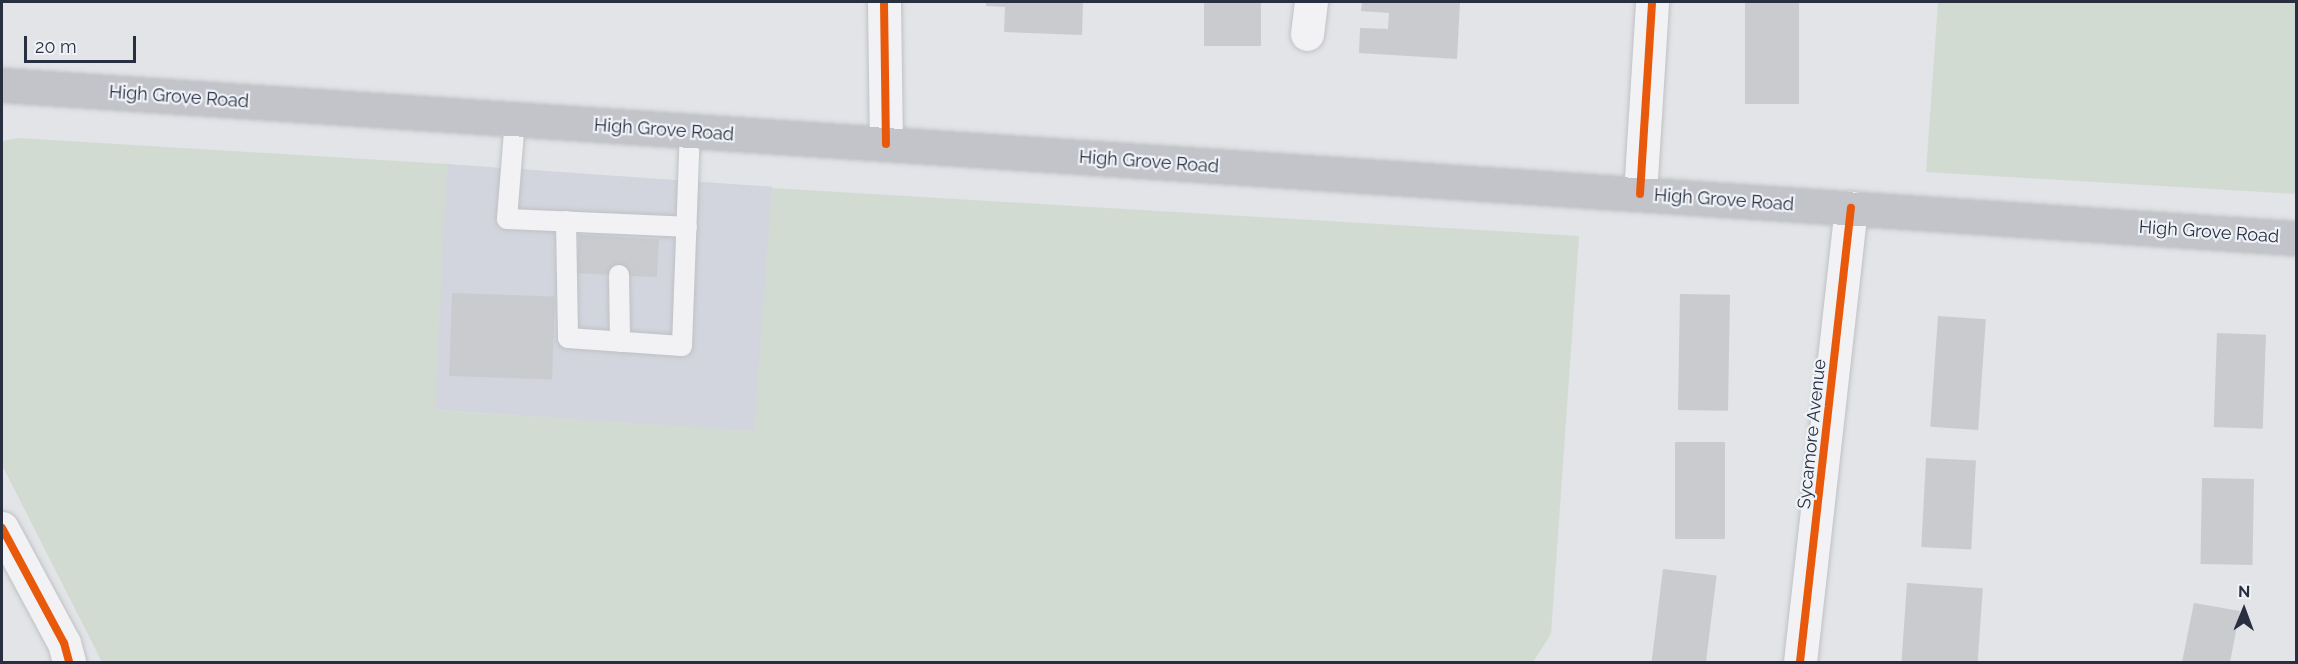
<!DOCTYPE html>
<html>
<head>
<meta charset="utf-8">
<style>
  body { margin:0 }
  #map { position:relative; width:2298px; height:664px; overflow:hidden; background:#e2e4e7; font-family:Raleway,sans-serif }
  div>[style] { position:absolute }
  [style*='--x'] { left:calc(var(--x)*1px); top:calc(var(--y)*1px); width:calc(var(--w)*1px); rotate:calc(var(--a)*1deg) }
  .built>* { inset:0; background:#d2d5dd; transform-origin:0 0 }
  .green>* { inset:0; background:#d2dbd2 }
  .building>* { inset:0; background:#c9cbcf; transform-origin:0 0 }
  .roads { filter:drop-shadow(0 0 2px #bfc1c5) drop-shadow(0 0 2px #bfc1c5) }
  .lane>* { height:20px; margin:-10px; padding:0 10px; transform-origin:10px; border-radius:10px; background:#f2f2f4 }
  .street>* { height:33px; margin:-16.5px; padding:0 16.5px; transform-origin:16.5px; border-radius:16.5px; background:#f2f2f4 }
  .secondary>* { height:33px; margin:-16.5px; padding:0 16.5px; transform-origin:16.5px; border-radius:16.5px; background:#c3c4ca }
  .cycleway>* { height:8px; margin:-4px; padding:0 4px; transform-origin:4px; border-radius:4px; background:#e8590c }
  span { translate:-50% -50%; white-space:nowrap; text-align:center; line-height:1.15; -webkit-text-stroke:4.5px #eff2f7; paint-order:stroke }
  .street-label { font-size:18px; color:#282f41 }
  .frame { position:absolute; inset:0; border:3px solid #282f41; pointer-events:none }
  .north { position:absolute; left:2214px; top:580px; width:60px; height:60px; -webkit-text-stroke:4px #eff2f7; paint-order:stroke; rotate:1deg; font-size:16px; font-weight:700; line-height:24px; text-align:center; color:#282f41 }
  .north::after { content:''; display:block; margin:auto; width:21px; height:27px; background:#282f41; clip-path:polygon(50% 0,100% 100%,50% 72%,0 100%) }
  .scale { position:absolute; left:24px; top:36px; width:112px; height:27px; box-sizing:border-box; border:3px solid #282f41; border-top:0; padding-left:8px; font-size:18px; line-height:21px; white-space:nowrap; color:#282f41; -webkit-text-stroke:4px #eff2f7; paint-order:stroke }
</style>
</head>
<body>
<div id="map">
  <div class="built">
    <i style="left:447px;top:164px;width:326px;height:246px;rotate:4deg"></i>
  </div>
  <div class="green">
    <i style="clip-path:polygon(1938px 2px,2296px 2px,2296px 194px,1926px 172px)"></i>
    <i style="clip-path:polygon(19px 138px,447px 164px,435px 410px,754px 431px,772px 188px,1579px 236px,1551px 634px,1533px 662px,102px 662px,2px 465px,2px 141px)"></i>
  </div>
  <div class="building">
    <i style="clip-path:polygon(986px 2px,1083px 2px,1082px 35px,1004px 32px,1005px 7px,986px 6px)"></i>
    <i style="left:1204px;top:2px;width:57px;height:44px"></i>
    <i style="clip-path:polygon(1362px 2px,1460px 2px,1457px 59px,1359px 53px,1360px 28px,1388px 29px,1389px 13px,1361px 11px)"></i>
    <i style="left:1745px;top:2px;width:54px;height:102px"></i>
    <i style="left:579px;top:235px;width:80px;height:38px;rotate:3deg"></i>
    <i style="left:452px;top:293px;width:103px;height:83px;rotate:2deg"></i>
    <i style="left:1680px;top:294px;width:50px;height:116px;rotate:1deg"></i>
    <i style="left:1938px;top:316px;width:48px;height:111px;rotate:4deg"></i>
    <i style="left:2217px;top:333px;width:49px;height:94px;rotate:2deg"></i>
    <i style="left:1675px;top:442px;width:50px;height:97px"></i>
    <i style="left:1926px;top:458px;width:50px;height:89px;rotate:3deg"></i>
    <i style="left:2202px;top:478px;width:52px;height:86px;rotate:1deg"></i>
    <i style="left:1663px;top:569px;width:54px;height:93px;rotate:7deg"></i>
    <i style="left:1907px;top:583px;width:76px;height:79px;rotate:4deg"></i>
    <i style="clip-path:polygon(2194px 603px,2240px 611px,2230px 662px,2182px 662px)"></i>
  </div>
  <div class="roads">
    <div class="lane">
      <i style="--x:515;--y:119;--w:100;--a:94.6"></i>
      <i style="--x:507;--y:219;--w:180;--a:2.5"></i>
      <i style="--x:566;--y:221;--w:117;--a:89"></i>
      <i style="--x:568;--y:338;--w:114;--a:4"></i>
      <i style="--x:682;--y:346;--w:215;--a:-87.9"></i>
      <i style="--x:619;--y:275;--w:67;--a:89.1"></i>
    </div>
    <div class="street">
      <i style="--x:884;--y:2;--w:142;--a:89.2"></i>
      <i style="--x:1307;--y:34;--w:32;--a:-83"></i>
      <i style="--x:1640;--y:194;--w:192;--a:-86.4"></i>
      <i style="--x:2;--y:528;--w:131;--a:61.7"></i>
      <i style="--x:64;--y:643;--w:20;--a:75"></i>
      <i style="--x:1800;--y:662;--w:457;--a:-83.6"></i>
    </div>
    <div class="secondary">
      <i style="--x:2;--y:85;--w:2299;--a:3.82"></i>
    </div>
  </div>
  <div class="cycleway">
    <i style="--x:884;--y:2;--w:142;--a:89.2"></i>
    <i style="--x:1640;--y:194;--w:192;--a:-86.4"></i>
    <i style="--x:2;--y:528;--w:131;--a:61.7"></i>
    <i style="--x:64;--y:643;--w:20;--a:75"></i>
    <i style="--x:1800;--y:662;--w:457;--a:-83.6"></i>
  </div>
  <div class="street-label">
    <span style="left:179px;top:97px;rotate:4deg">High Grove Road</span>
    <span style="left:664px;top:130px;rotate:4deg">High Grove Road</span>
    <span style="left:1149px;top:162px;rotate:4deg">High Grove Road</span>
    <span style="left:1724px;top:200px;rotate:4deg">High Grove Road</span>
    <span style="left:2209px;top:232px;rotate:4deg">High Grove Road</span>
    <span style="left:1812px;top:434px;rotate:-84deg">Sycamore Avenue</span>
  </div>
  <div class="frame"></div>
  <div class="north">N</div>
  <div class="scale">20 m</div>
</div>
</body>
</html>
